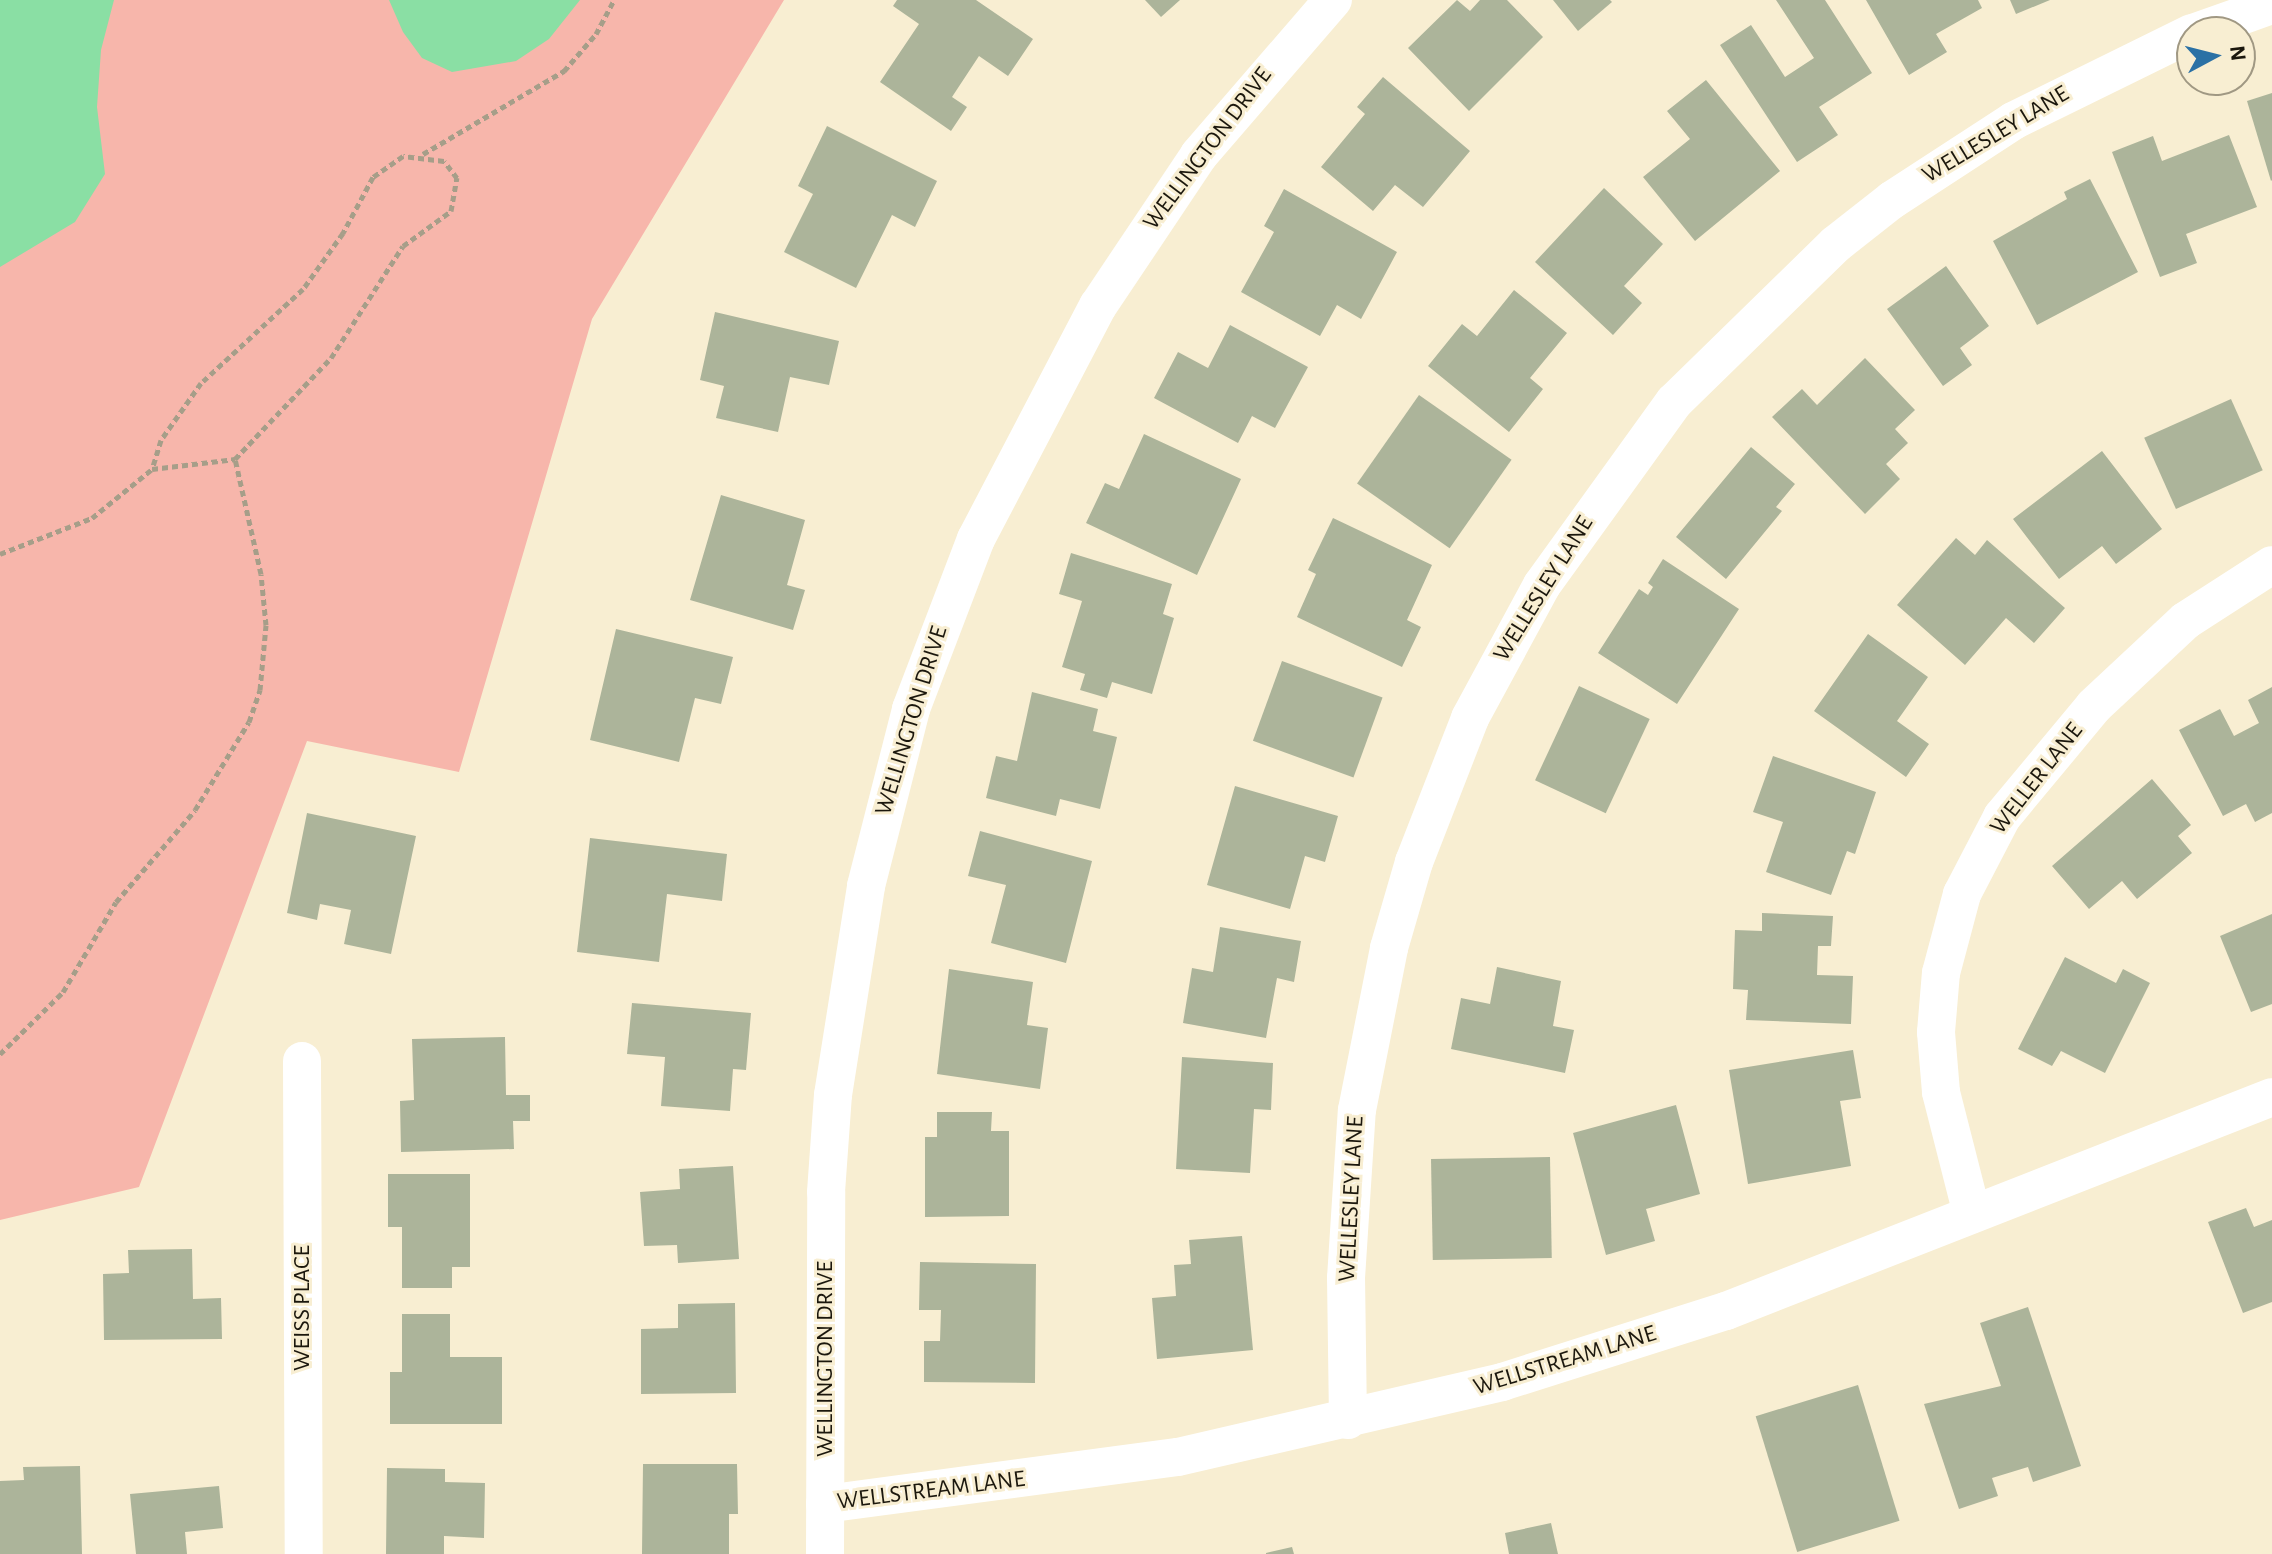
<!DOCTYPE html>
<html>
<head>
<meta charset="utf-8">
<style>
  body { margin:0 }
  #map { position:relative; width:2272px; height:1554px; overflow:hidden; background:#f8eed2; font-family:"Alegreya Sans",sans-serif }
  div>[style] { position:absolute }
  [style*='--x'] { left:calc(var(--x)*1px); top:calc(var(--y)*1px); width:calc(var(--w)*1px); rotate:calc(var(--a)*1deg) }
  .green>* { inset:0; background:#f7b6ab }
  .water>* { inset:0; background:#8adfa4 }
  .building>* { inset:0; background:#acb49a; transform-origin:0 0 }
  .path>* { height:5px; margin-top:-2.5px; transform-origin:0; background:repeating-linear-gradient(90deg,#a69e89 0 6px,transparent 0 10px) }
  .street>* { height:38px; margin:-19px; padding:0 19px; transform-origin:19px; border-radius:19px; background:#fff }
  span { translate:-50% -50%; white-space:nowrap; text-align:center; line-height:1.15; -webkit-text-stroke:6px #f8eed2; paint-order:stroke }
  .street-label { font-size:24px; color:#1b170d }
  .north { position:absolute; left:2176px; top:16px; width:80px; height:80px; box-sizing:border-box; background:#f8eed2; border:2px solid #a09883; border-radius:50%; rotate:83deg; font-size:22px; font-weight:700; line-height:32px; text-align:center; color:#1b170d }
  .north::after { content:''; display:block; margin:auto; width:28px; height:36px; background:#2b71a5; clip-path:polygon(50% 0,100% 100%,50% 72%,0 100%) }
</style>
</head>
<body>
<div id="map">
  <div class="green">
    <i style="clip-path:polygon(0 0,784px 0,592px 319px,459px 772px,307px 741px,139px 1187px,0 1220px)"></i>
  </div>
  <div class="water">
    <i style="clip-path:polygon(0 0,114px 0,101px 50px,97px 107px,105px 174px,75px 222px,0 267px)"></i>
    <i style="clip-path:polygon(389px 0,580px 0,549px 39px,516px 61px,452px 72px,422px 58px,403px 32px)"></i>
  </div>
  <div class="building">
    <i style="clip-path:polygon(897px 0,976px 0,1033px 39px,1008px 76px,979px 56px,952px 97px,967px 107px,951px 131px,880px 82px,919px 24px,893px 6px)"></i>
    <i style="clip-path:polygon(1145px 0,1180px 0,1161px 17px)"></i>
    <i style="clip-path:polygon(1457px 0,1470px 11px,1480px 0,1507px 0,1543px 37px,1469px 111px,1408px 48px)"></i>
    <i style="clip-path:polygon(1553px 0,1610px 0,1612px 2px,1578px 31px)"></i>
    <i style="clip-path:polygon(1776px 0,1825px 0,1872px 73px,1819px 107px,1838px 135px,1797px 162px,1720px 45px,1751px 25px,1785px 77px,1814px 58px)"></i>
    <i style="clip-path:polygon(1866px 0,1978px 0,1982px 8px,1936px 34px,1947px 52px,1909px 75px)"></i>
    <i style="clip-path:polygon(2010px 0,2050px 0,2016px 14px)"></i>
    <i style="clip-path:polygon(1383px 77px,1470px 151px,1423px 207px,1395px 185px,1373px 211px,1321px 167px,1365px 114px,1357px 107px)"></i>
    <i style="clip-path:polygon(1706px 80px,1780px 171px,1695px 241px,1643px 177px,1690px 139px,1667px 111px)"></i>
    <i style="clip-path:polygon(2272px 93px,2272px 180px,2271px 181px,2247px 101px)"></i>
    <i style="clip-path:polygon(827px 126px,937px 181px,915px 227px,892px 215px,856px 288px,784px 252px,813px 194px,798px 186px)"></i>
    <i style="clip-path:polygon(2229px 135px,2257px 207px,2186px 234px,2197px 263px,2160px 277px,2112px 152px,2153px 136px,2162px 161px)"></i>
    <i style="clip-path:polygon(2090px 179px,2138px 272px,2037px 325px,1993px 241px,2067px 199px,2064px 192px)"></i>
    <i style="clip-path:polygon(1604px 188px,1663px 244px,1624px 286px,1642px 303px,1613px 335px,1535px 262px)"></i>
    <i style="clip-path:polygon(1284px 189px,1397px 252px,1361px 319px,1337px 305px,1320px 336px,1241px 292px,1274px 232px,1264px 226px)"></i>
    <i style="clip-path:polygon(1946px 266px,1989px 326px,1960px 348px,1972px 365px,1943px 386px,1887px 309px)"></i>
    <i style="clip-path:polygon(1514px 290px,1567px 333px,1530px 378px,1543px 389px,1509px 432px,1428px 366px,1462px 324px,1477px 336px)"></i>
    <i style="clip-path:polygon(715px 312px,839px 341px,829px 385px,790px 377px,778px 432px,716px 418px,724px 386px,700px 380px)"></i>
    <i style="clip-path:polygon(1230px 325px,1308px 367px,1275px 428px,1252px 416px,1238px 443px,1154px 398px,1178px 352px,1208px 368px)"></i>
    <i style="clip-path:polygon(1865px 358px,1915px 410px,1895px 429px,1908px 443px,1886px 464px,1900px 479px,1865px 514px,1772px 417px,1802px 389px,1817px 405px)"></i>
    <i style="left:1419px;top:395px;width:113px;height:108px;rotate:35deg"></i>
    <i style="left:2231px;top:399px;width:78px;height:95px;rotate:66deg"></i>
    <i style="clip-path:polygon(1144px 434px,1241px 479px,1197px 575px,1086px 523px,1105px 483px,1119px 489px)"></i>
    <i style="clip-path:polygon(1751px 447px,1795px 484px,1776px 507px,1782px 511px,1726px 579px,1676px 537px)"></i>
    <i style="clip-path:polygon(2102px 451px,2162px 529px,2116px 564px,2102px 546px,2059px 579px,2013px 519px)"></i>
    <i style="clip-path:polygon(721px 495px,805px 520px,787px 585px,805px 590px,793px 630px,690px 600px)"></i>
    <i style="clip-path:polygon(1333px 518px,1432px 565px,1407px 620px,1421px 627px,1402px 667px,1297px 617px,1316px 574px,1308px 570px)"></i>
    <i style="clip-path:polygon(1956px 538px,1975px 555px,1987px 540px,2065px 608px,2034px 643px,2006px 618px,1965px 665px,1897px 605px)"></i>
    <i style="clip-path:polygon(1071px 553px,1172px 584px,1163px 614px,1174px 618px,1152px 694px,1112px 682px,1107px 698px,1080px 690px,1085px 674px,1062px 667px,1082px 601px,1059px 594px)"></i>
    <i style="clip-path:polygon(1663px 559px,1739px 609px,1677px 704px,1598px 653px,1639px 589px,1648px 595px,1653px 587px,1648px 583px)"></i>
    <i style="clip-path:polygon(616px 629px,733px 657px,721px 704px,695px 698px,679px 762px,590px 740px)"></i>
    <i style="clip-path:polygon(1868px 634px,1928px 677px,1897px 721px,1929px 744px,1906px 777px,1814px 711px)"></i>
    <i style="left:1282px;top:661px;width:107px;height:85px;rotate:20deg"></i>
    <i style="left:1579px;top:686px;width:78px;height:104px;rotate:25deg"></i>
    <i style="clip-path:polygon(2272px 687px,2272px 813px,2255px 822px,2246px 804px,2223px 816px,2179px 730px,2220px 709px,2234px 736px,2259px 723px,2248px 700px)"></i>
    <i style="clip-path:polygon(1032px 692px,1098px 709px,1093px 731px,1117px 737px,1100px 809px,1060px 799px,1056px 816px,986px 798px,996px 756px,1017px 761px)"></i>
    <i style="clip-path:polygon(1773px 756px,1876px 792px,1855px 854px,1847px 851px,1831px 895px,1766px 872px,1783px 822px,1753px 812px)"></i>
    <i style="clip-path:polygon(2152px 779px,2191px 825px,2178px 836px,2192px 853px,2137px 899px,2122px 881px,2089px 909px,2052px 866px)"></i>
    <i style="clip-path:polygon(1235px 786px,1338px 816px,1325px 862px,1305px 856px,1290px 909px,1207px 885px)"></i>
    <i style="clip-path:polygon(307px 813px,416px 836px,391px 954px,344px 944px,351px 910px,320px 904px,317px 920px,287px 913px)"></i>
    <i style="clip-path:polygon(980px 831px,1092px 861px,1066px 963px,991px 943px,1006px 885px,968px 876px)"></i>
    <i style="clip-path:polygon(590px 838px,727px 854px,722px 901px,667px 894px,659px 962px,577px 952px)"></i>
    <i style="clip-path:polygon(1762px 913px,1833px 916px,1831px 946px,1818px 946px,1817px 975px,1853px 976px,1851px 1024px,1746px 1020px,1748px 990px,1733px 989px,1735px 930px,1762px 931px)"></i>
    <i style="clip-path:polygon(2272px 914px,2272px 1004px,2251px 1012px,2220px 936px)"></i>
    <i style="clip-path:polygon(1220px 927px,1301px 941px,1294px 982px,1277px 978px,1266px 1038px,1183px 1023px,1192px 968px,1213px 972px)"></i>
    <i style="clip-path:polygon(2065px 957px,2116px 983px,2123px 969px,2150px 983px,2105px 1073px,2061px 1051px,2052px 1066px,2018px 1049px)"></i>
    <i style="clip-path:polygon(1497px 967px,1561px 981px,1553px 1026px,1574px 1030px,1565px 1073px,1451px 1049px,1461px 998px,1490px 1004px)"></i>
    <i style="clip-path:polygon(949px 969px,1033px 982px,1027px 1025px,1048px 1028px,1040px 1089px,937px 1074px)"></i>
    <i style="clip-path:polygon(632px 1003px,751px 1013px,746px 1070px,733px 1069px,730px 1111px,661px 1106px,665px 1057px,627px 1054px)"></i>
    <i style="clip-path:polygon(505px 1037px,506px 1095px,530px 1095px,530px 1121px,513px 1121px,514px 1149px,401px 1152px,400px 1101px,414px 1100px,412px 1039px)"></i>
    <i style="clip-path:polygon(1853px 1050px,1861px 1098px,1840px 1101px,1851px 1166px,1748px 1184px,1729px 1070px)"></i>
    <i style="clip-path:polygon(1182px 1057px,1273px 1063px,1271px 1110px,1254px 1109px,1250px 1173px,1176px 1169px)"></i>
    <i style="clip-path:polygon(1676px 1105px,1700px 1194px,1646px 1209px,1655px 1241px,1606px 1255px,1573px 1133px)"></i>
    <i style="clip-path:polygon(937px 1112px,992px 1112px,991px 1131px,1009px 1131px,1009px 1216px,925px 1217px,925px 1137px,937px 1137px)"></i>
    <i style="left:1550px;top:1157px;width:101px;height:119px;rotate:89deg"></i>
    <i style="clip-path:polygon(733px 1166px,739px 1259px,678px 1263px,677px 1245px,644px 1246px,640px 1192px,680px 1189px,679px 1169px)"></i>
    <i style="clip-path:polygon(388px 1174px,470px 1174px,470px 1267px,452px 1267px,452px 1288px,402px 1288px,402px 1227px,388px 1227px)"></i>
    <i style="clip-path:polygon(2246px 1208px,2254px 1227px,2272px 1220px,2272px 1302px,2243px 1313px,2208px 1222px)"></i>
    <i style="clip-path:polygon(1242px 1236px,1253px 1350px,1157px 1359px,1152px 1298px,1176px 1296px,1174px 1265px,1191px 1264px,1189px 1240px)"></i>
    <i style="clip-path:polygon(192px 1249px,193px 1299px,221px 1298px,222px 1339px,104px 1340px,103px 1274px,129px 1273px,128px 1250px)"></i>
    <i style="clip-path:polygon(920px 1262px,1036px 1264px,1035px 1383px,924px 1382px,924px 1341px,940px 1341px,941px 1310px,919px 1310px)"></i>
    <i style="clip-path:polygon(735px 1303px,736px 1393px,641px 1394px,641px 1329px,678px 1328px,678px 1304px)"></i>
    <i style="clip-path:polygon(2028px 1307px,2081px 1466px,2033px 1482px,2028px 1467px,1992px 1478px,1998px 1496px,1959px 1509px,1924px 1404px,2001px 1386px,1980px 1323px)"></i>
    <i style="clip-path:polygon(402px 1314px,450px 1314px,450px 1357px,502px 1357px,502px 1424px,390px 1424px,390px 1372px,402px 1372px)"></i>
    <i style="left:1858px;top:1385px;width:142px;height:107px;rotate:73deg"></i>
    <i style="clip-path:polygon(643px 1464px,737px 1464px,738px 1514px,729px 1514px,729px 1554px,642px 1554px)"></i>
    <i style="clip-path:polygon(80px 1466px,82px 1554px,0 1554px,0 1481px,24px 1480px,23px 1467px)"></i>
    <i style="clip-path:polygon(387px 1468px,445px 1469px,445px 1482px,485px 1483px,484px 1538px,444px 1536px,444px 1554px,386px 1554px)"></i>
    <i style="clip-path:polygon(219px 1486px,223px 1528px,185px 1532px,187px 1554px,136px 1554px,130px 1494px)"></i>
    <i style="clip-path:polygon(1551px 1523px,1558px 1554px,1509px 1554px,1505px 1533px)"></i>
    <i style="clip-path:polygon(1292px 1547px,1294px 1554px,1266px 1554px,1266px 1553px)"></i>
  </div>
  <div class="path">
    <i style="--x:423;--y:154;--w:164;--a:-30.5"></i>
    <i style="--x:564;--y:71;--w:49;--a:-49.1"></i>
    <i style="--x:596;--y:34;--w:38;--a:-62"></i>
    <i style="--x:0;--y:554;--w:99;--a:-21.4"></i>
    <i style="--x:92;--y:518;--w:77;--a:-39.2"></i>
    <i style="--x:152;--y:469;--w:84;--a:-6.9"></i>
    <i style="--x:235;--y:459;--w:139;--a:-46.5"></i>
    <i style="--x:331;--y:358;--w:133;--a:-57.3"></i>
    <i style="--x:403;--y:246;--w:59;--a:-36.1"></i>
    <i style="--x:451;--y:211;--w:34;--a:-80"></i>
    <i style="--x:457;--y:178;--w:21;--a:-127"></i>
    <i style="--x:444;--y:161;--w:41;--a:-173"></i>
    <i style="--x:403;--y:156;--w:37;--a:145"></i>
    <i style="--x:373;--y:177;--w:64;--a:118.2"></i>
    <i style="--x:343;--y:233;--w:69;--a:125.5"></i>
    <i style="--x:303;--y:289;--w:139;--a:137.3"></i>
    <i style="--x:201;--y:383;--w:70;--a:125.1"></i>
    <i style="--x:161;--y:440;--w:30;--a:107"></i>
    <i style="--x:0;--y:1054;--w:88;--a:-44.5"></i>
    <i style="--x:63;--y:992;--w:104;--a:-59.5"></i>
    <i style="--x:116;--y:902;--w:121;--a:-49.3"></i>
    <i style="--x:195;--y:810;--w:103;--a:-58.5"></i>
    <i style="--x:249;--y:722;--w:34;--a:-71"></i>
    <i style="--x:260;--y:690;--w:65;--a:-84.7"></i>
    <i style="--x:266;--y:625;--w:51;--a:-95.6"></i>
    <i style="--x:261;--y:574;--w:118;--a:-102.7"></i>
  </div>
  <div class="street">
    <i style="--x:2196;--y:32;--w:81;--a:-19.6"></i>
    <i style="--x:302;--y:1061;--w:493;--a:89.8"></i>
    <i style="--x:1972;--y:1214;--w:126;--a:-104.3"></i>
    <i style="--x:1941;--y:1092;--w:60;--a:-94.8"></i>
    <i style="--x:1936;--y:1032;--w:59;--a:-85.2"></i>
    <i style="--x:1941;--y:973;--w:82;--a:-75.1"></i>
    <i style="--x:1962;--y:894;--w:87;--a:-62.5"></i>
    <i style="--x:2002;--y:817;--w:144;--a:-50.3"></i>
    <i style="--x:2094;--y:706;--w:125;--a:-43"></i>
    <i style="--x:2185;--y:621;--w:103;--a:-32.8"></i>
    <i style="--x:1348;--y:1420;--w:142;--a:-90.8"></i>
    <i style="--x:1346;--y:1278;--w:168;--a:-86.3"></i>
    <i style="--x:1357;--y:1110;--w:165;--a:-78.8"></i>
    <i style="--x:1389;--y:948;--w:90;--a:-73.8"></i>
    <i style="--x:1414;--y:862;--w:155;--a:-68.7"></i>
    <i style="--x:1470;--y:718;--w:151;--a:-61.6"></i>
    <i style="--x:1542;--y:585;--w:226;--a:-54.2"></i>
    <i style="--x:1674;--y:402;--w:226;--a:-44.3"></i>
    <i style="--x:1836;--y:244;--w:71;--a:-38.2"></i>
    <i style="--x:1892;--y:200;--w:145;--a:-33.1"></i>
    <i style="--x:2013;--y:121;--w:199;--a:-26.2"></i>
    <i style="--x:825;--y:1504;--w:356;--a:-7.6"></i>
    <i style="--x:1178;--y:1457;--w:333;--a:-13"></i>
    <i style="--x:1502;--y:1382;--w:235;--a:-17.6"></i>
    <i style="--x:1726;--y:1311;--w:586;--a:-21.4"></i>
    <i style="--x:825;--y:1554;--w:362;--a:-89.8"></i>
    <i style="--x:826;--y:1192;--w:97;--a:-85.9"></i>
    <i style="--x:833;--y:1095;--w:212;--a:-81"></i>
    <i style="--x:866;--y:886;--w:183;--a:-75.7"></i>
    <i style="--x:911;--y:709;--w:182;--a:-69.1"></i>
    <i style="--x:976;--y:539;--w:263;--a:-62.4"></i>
    <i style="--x:1098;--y:306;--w:182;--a:-56.2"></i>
    <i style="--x:1199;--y:155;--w:205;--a:-49.2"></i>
  </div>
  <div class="street-label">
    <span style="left:1996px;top:135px;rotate:-31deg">WELLESLEY LANE</span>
    <span style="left:1208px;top:149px;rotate:-53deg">WELLINGTON DRIVE</span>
    <span style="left:1544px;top:589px;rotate:-58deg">WELLESLEY LANE</span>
    <span style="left:912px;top:721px;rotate:-73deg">WELLINGTON DRIVE</span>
    <span style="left:2037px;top:779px;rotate:-52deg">WELLER LANE</span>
    <span style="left:1352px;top:1199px;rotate:-87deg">WELLESLEY LANE</span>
    <span style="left:303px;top:1308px;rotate:-90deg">WEISS PLACE</span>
    <span style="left:826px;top:1359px;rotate:-90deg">WELLINGTON DRIVE</span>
    <span style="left:1565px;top:1361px;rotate:-17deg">WELLSTREAM LANE</span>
    <span style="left:931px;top:1491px;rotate:-7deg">WELLSTREAM LANE</span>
  </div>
  <div class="north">N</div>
</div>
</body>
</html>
